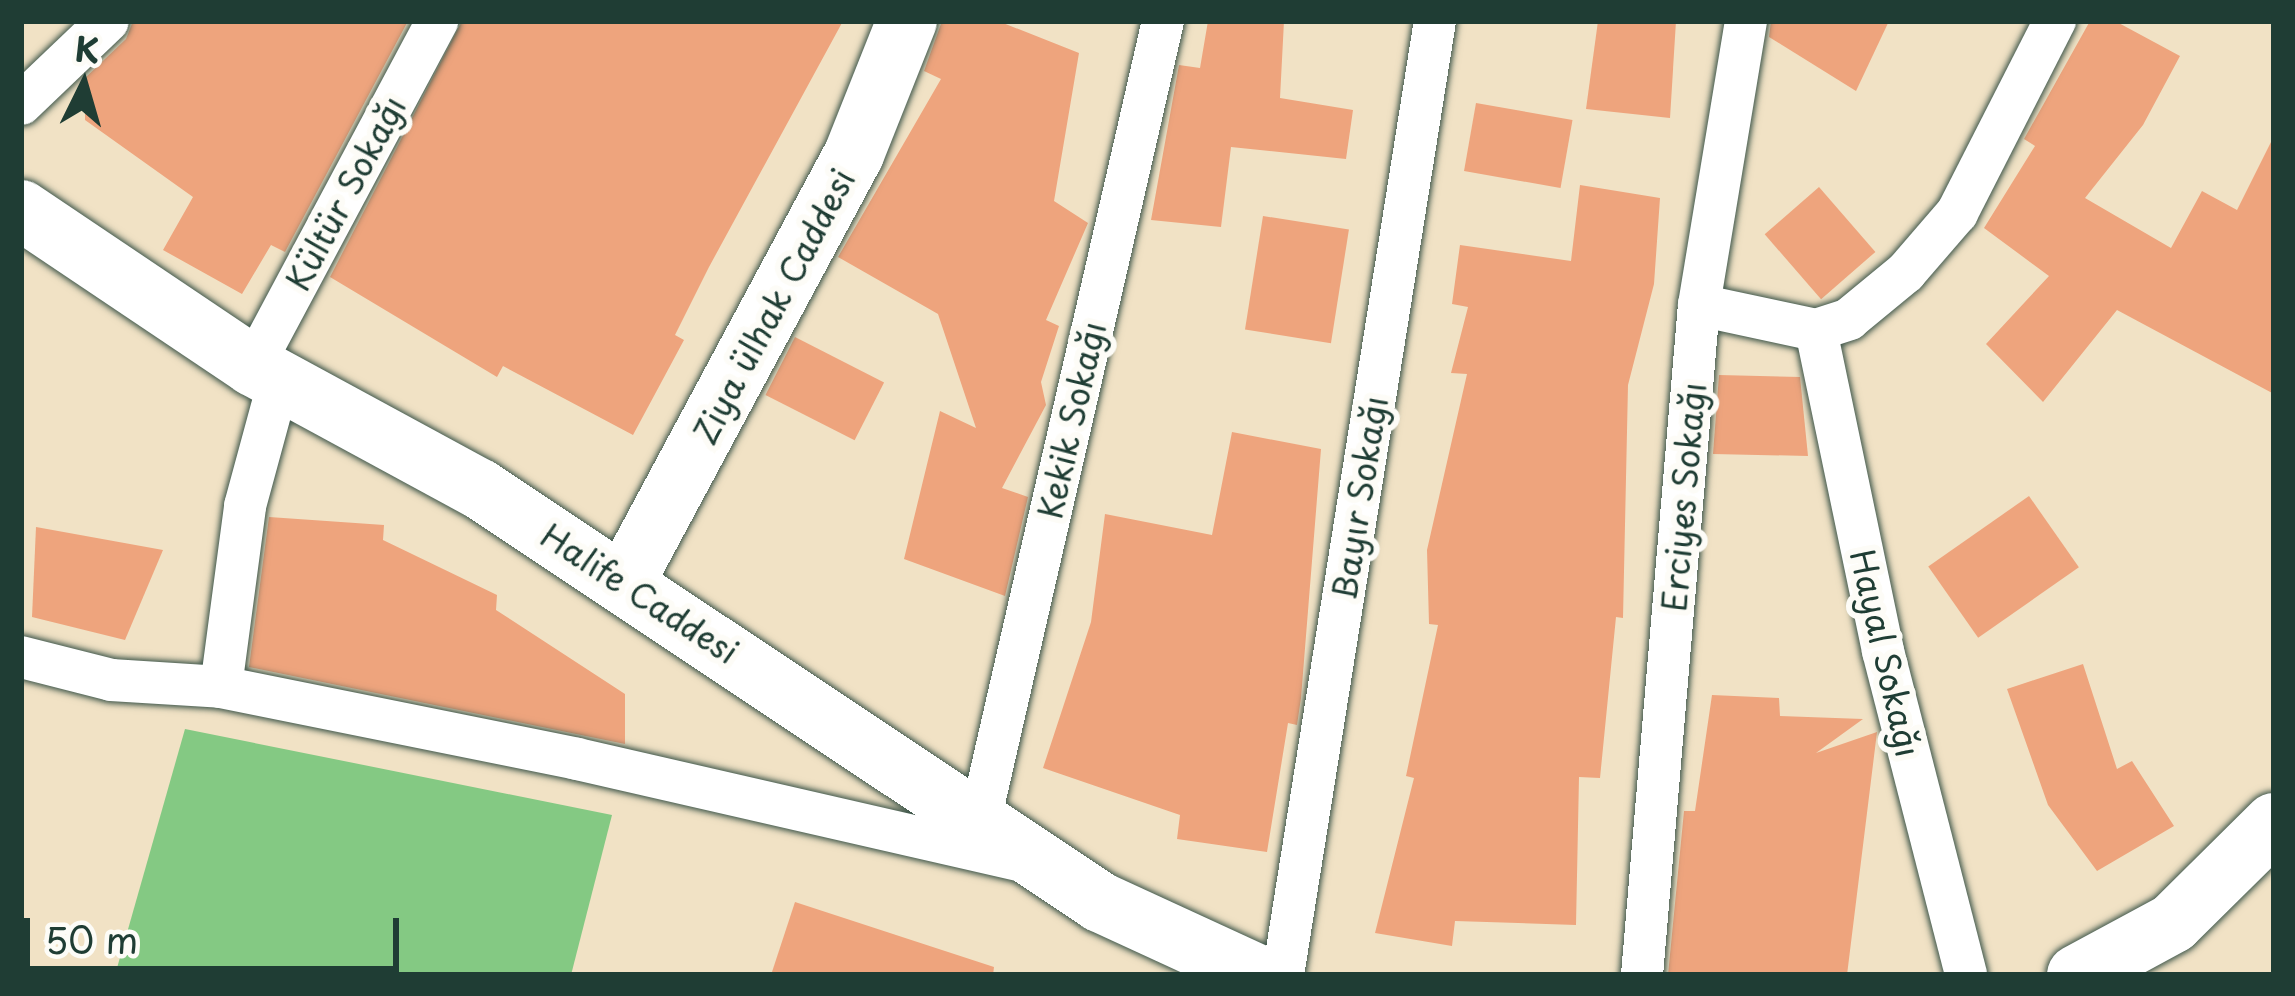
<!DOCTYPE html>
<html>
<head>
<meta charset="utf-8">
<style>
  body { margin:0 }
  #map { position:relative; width:2295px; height:996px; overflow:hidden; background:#f1e2c5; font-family:"Playpen Sans",sans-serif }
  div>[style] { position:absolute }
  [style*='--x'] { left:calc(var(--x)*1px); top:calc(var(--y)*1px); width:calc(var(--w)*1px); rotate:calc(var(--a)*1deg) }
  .green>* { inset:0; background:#84c983 }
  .building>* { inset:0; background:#eea47d; transform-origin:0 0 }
  .roads { filter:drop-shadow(0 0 3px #3e564a) drop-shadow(0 0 3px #3e564a) }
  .street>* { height:42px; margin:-21px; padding:0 21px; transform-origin:21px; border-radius:21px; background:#fff }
  .secondary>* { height:60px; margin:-30px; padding:0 30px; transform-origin:30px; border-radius:30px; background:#fff }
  span { translate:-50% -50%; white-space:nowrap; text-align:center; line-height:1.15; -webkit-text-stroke:12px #fdfcf7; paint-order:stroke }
  .street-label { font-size:33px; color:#1f3d34 }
  .frame { position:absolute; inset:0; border:24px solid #1f3d34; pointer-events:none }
  .north { position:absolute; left:24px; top:24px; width:120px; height:120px; -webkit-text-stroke:9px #fdfcf7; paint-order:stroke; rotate:5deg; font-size:33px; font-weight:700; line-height:48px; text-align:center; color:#1f3d34 }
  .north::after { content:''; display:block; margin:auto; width:42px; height:54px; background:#1f3d34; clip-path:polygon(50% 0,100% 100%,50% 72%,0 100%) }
  .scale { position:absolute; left:24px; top:918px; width:375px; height:54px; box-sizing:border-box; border:6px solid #1f3d34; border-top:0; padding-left:15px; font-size:36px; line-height:42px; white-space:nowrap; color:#1f3d34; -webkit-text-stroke:9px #fdfcf7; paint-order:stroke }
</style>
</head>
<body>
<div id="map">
  <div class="green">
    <i style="clip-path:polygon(185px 729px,612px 815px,571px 975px,115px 975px)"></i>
  </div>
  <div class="building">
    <i style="clip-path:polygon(133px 21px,408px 21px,285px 252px,271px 245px,242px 294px,163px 250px,193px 197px,85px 120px,85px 78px,126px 39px)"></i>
    <i style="clip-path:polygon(462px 21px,843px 21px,709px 267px,675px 335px,684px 340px,633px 435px,503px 366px,497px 377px,330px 277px)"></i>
    <i style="clip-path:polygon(942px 21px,998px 21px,1079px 53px,1054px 201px,1088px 223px,1046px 320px,1059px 326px,1041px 382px,1046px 405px,1002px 488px,1028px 497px,1005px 596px,904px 559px,940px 411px,976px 428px,938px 314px,838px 257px,941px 79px,924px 71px)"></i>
    <i style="clip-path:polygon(1208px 21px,1284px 21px,1280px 98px,1353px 110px,1346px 159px,1231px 147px,1221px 227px,1151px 220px,1179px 65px,1200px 68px)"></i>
    <i style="clip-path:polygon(1598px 21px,1676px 21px,1670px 118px,1586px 109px)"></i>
    <i style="clip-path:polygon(1771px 21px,1889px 21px,1856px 91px,1769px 37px)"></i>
    <i style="clip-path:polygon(2090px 21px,2115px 21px,2180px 56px,2143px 125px,2085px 198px,2171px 248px,2202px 191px,2237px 210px,2274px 136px,2274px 394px,2117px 310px,2043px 402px,1986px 344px,2049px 276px,1984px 228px,2035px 146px,2024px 139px)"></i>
    <i style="left:1476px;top:103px;width:98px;height:69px;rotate:10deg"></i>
    <i style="clip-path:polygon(1580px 185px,1660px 198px,1654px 284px,1628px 385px,1623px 618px,1616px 617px,1600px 778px,1579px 777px,1576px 925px,1455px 921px,1452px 946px,1375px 933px,1414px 778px,1406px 776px,1438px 625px,1429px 624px,1427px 550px,1467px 374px,1451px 373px,1468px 307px,1452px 304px,1460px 245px,1571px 261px)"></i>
    <i style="left:1819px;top:187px;width:86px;height:72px;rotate:49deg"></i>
    <i style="left:1263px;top:216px;width:87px;height:115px;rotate:9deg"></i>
    <i style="left:795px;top:337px;width:100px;height:65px;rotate:27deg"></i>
    <i style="clip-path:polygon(1719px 375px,1800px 377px,1808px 456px,1713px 454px)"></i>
    <i style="clip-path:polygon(1232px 432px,1321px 449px,1301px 698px,1297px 725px,1288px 723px,1267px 852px,1177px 839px,1180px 815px,1043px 768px,1091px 622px,1105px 514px,1212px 535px)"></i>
    <i style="left:2029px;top:496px;width:87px;height:123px;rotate:55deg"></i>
    <i style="clip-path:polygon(269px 517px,384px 525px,383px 540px,497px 595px,496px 610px,625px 694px,625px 744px,249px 667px)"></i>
    <i style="clip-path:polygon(36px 527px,163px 550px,125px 640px,32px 617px)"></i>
    <i style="clip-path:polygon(2083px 664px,2117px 769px,2132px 761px,2174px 826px,2097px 871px,2048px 805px,2007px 689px)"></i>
    <i style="clip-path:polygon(1712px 695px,1779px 698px,1780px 716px,1863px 719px,1816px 753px,1877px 732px,1847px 975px,1668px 975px,1684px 811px,1695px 811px)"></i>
    <i style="clip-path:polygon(795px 902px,994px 967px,993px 975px,771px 975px)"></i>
  </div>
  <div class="roads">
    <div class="street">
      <i style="--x:21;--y:104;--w:120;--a:-43.7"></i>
      <i style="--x:1699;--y:305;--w:120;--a:12.1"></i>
      <i style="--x:1816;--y:330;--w:35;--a:-18"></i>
      <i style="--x:1849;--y:319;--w:74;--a:-39.5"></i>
      <i style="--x:1906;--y:272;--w:78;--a:-49.2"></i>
      <i style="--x:1957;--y:213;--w:216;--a:-63"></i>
      <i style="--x:1816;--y:330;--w:328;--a:78.2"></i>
      <i style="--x:1883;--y:651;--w:334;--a:75.6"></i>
      <i style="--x:253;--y:366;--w:391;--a:-61.9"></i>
      <i style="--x:21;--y:657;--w:93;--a:14.3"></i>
      <i style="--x:111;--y:680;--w:110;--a:3.6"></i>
      <i style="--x:221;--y:687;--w:363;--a:11.4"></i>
      <i style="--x:577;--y:759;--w:452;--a:12.9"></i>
      <i style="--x:221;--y:687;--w:183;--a:-82.4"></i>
      <i style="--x:245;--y:506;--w:130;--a:-74.8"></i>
      <i style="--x:980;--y:820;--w:820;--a:-77.1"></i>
      <i style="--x:1283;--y:975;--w:966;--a:-80.95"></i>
      <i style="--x:1642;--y:975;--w:672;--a:-85.14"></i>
      <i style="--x:1699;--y:305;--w:288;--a:-80.6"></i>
    </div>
    <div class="secondary">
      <i style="--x:21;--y:210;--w:280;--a:33.9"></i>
      <i style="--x:253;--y:366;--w:258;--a:28.5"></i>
      <i style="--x:480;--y:489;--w:745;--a:33.67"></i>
      <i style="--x:1100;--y:902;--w:175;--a:24.7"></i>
      <i style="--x:624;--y:583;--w:487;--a:-61.8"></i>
      <i style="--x:854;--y:154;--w:143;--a:-68.3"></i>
      <i style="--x:2077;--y:975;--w:109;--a:-28.4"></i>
      <i style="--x:2173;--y:923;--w:142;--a:-44.7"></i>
    </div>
  </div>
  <div class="street-label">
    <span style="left:345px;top:193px;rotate:-62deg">Kültür Sokağı</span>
    <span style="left:773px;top:306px;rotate:-62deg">Ziya ülhak Caddesi</span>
    <span style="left:1071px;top:420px;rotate:-77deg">Kekik Sokağı</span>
    <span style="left:1683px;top:497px;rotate:-85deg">Erciyes Sokağı</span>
    <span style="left:1359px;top:498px;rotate:-81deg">Bayır Sokağı</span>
    <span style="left:640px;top:593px;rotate:33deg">Halife Caddesi</span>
    <span style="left:1886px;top:653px;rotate:77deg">Hayal Sokağı</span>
  </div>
  <div class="frame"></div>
  <div class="north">K</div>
  <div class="scale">50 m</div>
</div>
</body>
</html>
